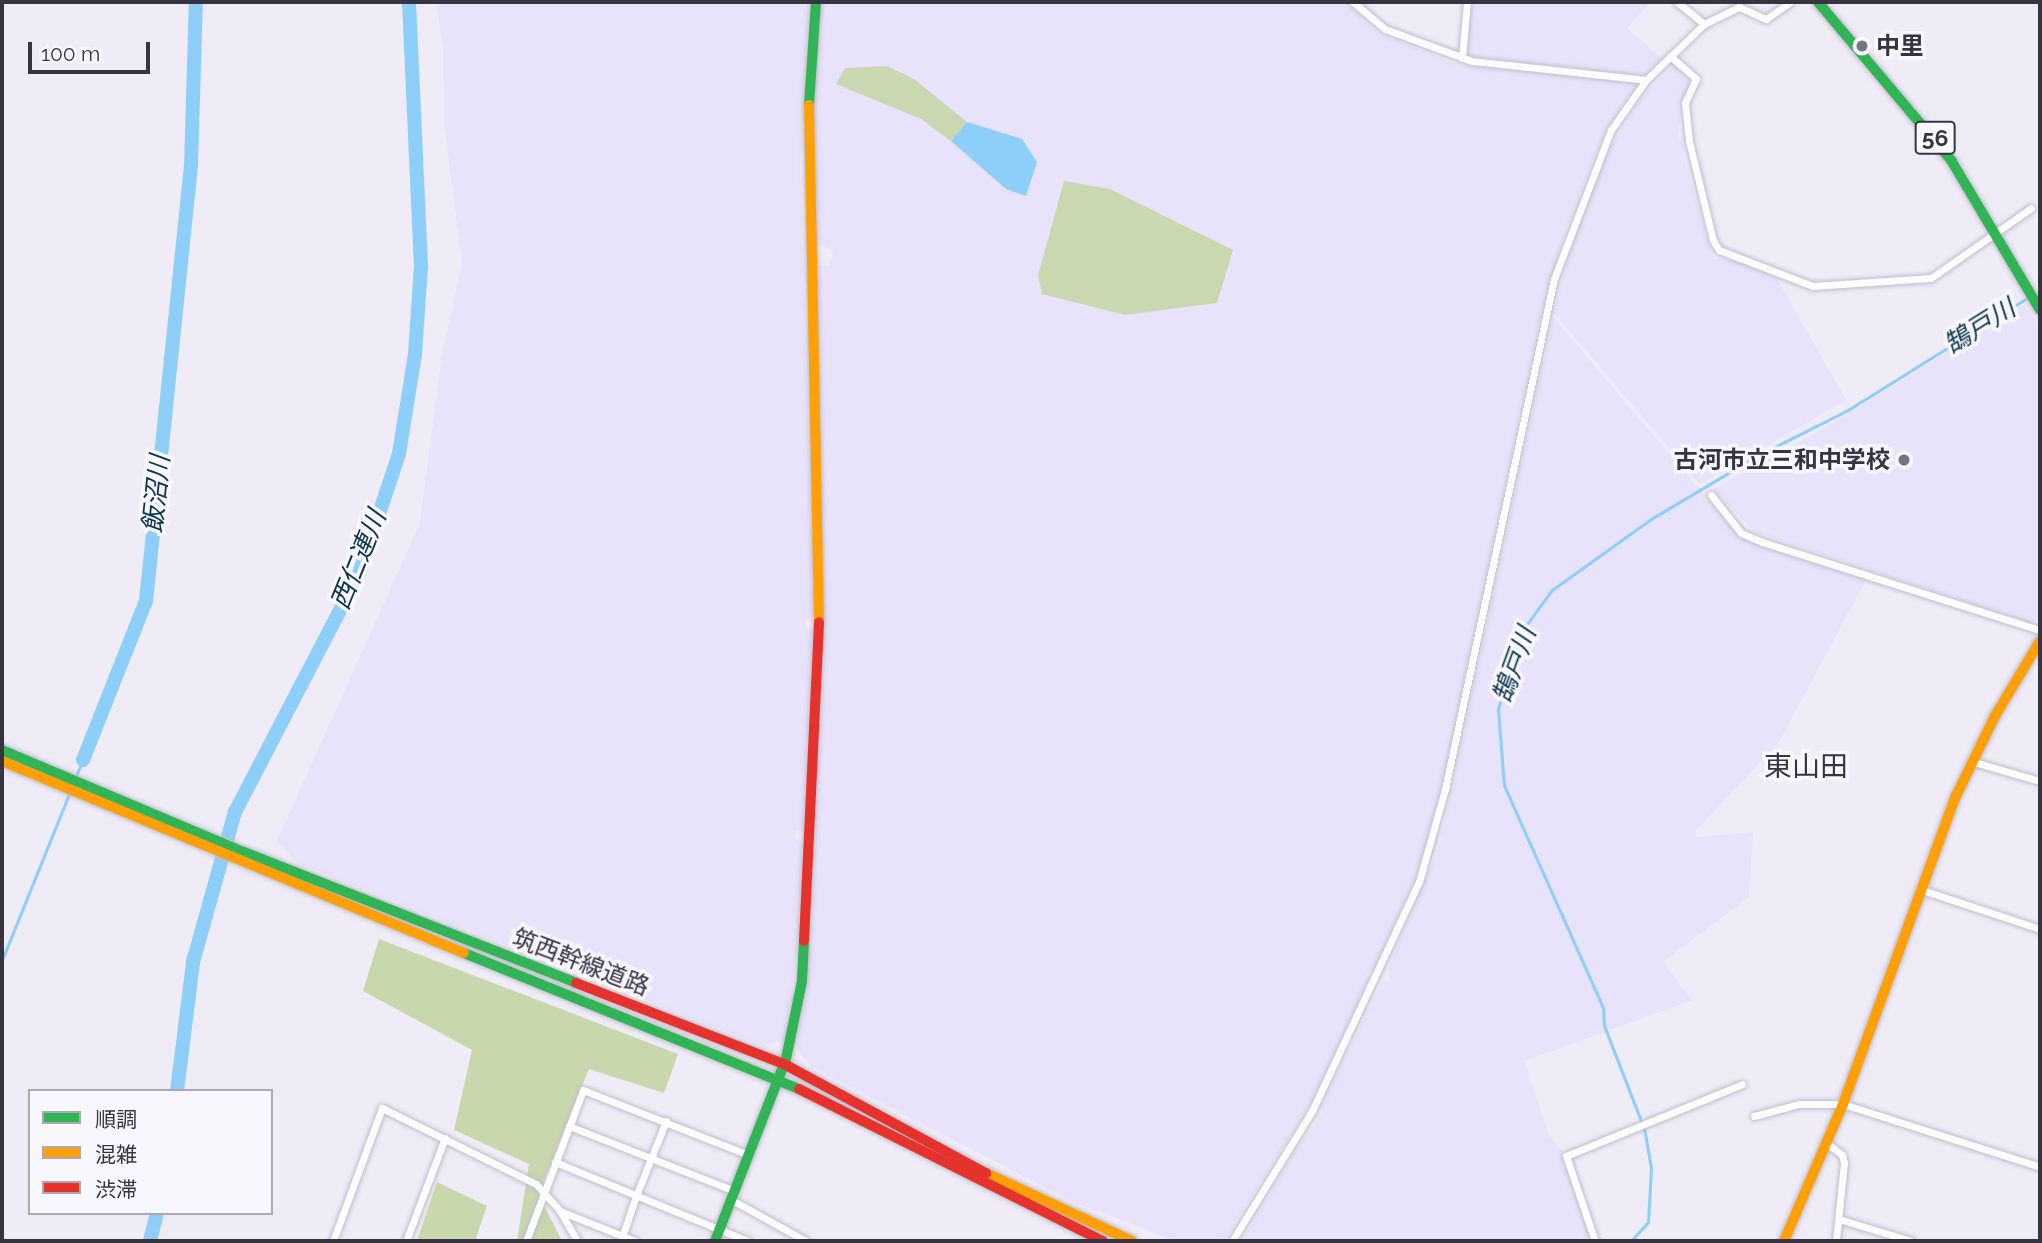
<!DOCTYPE html>
<html>
<head>
<meta charset="utf-8">
<style>
  body { margin:0 }
  #map { position:relative; width:2042px; height:1243px; overflow:hidden; background:#efecf8; font-family:Raleway,"Noto Sans JP",sans-serif }
  div>[style] { position:absolute }
  [style*='--x'] { left:calc(var(--x)*1px); top:calc(var(--y)*1px); width:calc(var(--w)*1px); rotate:calc(var(--a)*1deg) }
  .built>* { inset:0; background:#e8e2fb }
  .green>* { inset:0; background:#cad8b2 }
  .forest>* { inset:0; background:#c8d8ac }
  .water>* { inset:0; background:#8ecffa }
  .stream>* { height:2.5px; margin:-1.25px; padding:0 1.25px; transform-origin:1.25px; border-radius:1.25px; background:#8ecffa }
  .river>* { height:14px; margin:-7px; padding:0 7px; transform-origin:7px; border-radius:7px; background:#8ecffa }
  .roads { filter:drop-shadow(0 0 2px #c0bdc9) drop-shadow(0 0 2px #c0bdc9) }
  .street>* { height:7px; margin:-3.5px; padding:0 3.5px; transform-origin:3.5px; border-radius:3.5px; background:#fdfcfe }
  .fast>* { height:10px; margin:-5px; padding:0 5px; transform-origin:5px; border-radius:5px; background:#30b455 }
  .slow>* { height:10px; margin:-5px; padding:0 5px; transform-origin:5px; border-radius:5px; background:#ff9f0a }
  .jam>* { height:10px; margin:-5px; padding:0 5px; transform-origin:5px; border-radius:5px; background:#e5322d }
  .dots>* { width:19px; height:19px; translate:-50% -50%; box-sizing:border-box; border:4px solid #f9f7fe; border-radius:50% }
  span { translate:-50% -50%; white-space:nowrap; text-align:center; line-height:1.15; -webkit-text-stroke:7px #f9f7fe; paint-order:stroke }
  .shield-label span { padding:2px 5px; background:#f9f7fe; border:2px solid; border-radius:5px; -webkit-text-stroke-width:0 }
  .shield-label { font-size:23px; color:#373341; font-weight:700 }
  .poi-label { font-size:24px; color:#373341; font-weight:700 }
  .left { translate:0 -50%; text-align:left }
  .right { translate:-100% -50%; text-align:right }
  .street-label { font-size:24px; color:#373341 }
  .water-label { font-size:26px; color:#0b354c; font-style:italic }
  .quarter-label { font-size:28px; color:#373341 }
  .frame { position:absolute; inset:0; border:4px solid #373341; pointer-events:none }
  .legend { position:absolute; left:28px; top:1089px; width:245px; height:126px; box-sizing:border-box; background:#f9f7fe; border:2px solid #aba9b2; margin:0; padding:9px 12px; list-style:none; font-size:21px; color:#373341 }
  .legend li { display:flex; align-items:center; gap:14px; height:35px }
  .legend b { width:35px; border:2px solid #aba9b2 }
  .scale { position:absolute; left:28px; top:42px; width:122px; height:32px; box-sizing:border-box; border:4px solid #373341; border-top:0; padding-left:9px; font-size:21px; line-height:24px; white-space:nowrap; color:#373341; -webkit-text-stroke:5px #f9f7fe; paint-order:stroke }
</style>
</head>
<body>
<div id="map">
  <div class="built">
    <i style="clip-path:polygon(436px 2px,809px 2px,800px 163px,813px 613px,804px 624px,812px 631px,803px 830px,796px 831px,795px 838px,802px 844px,798px 938px,785px 1040px,763px 1046px,295px 862px,277px 841px,420px 523px,441px 361px,462px 262px,444px 124px,443px 47px)"></i>
    <i style="clip-path:polygon(819px 2px,1347px 2px,1369px 26px,1387px 37px,1458px 65px,1638px 83px,1604px 134px,1565px 232px,1540px 317px,1437px 808px,1418px 872px,1376px 967px,1366px 974px,1369px 980px,1313px 1099px,1224px 1241px,1175px 1241px,1072px 1201px,810px 1066px,797px 1049px,808px 962px,824px 605px,814px 272px,821px 265px,829px 266px,833px 251px,813px 240px,811px 131px)"></i>
    <i style="clip-path:polygon(1471px 2px,1651px 2px,1627px 28px,1662px 59px,1645px 75px,1471px 58px,1466px 53px)"></i>
    <i style="clip-path:polygon(1675px 65px,1690px 81px,1682px 101px,1678px 138px,1683px 142px,1684px 158px,1713px 259px,1729px 259px,1776px 277px,1846px 400px,1700px 484px,1554px 313px,1578px 226px,1609px 150px,1641px 98px)"></i>
    <i style="clip-path:polygon(2024px 305px,2040px 325px,2040px 615px,2033px 624px,1755px 532px,1713px 489px,1821px 430px)"></i>
    <i style="clip-path:polygon(1553px 317px,1740px 538px,1867px 578px,1779px 742px,1695px 832px,1697px 837px,1753px 832px,1749px 897px,1663px 962px,1692px 1000px,1525px 1061px,1548px 1134px,1564px 1153px,1562px 1161px,1592px 1241px,1242px 1241px,1292px 1156px,1324px 1112px,1321px 1108px,1382px 982px,1388px 981px,1389px 968px,1440px 844px)"></i>
  </div>
  <div class="green">
    <i style="clip-path:polygon(887px 66px,914px 79px,967px 122px,951px 141px,921px 119px,836px 84px,845px 68px)"></i>
    <i style="clip-path:polygon(1064px 181px,1110px 189px,1233px 250px,1217px 303px,1125px 315px,1042px 294px,1038px 275px)"></i>
  </div>
  <div class="forest">
    <i style="clip-path:polygon(379px 939px,678px 1054px,664px 1093px,589px 1069px,538px 1194px,562px 1241px,517px 1241px,529px 1164px,454px 1130px,472px 1050px,363px 991px)"></i>
    <i style="clip-path:polygon(437px 1182px,487px 1206px,475px 1241px,417px 1241px)"></i>
  </div>
  <div class="water">
    <i style="clip-path:polygon(967px 122px,1022px 139px,1037px 162px,1026px 196px,1006px 189px,951px 141px)"></i>
  </div>
  <div class="stream">
    <i style="--x:75;--y:778;--w:20;--a:-66"></i>
    <i style="--x:2;--y:960;--w:179;--a:-68"></i>
    <i style="--x:1631;--y:1241;--w:25;--a:-48"></i>
    <i style="--x:1648;--y:1222;--w:54;--a:-86.8"></i>
    <i style="--x:1651;--y:1168;--w:40;--a:-100"></i>
    <i style="--x:1644;--y:1129;--w:110;--a:-111.2"></i>
    <i style="--x:1604;--y:1026;--w:18;--a:-93"></i>
    <i style="--x:1603;--y:1008;--w:243;--a:-114"></i>
    <i style="--x:1504;--y:786;--w:77;--a:-94.5"></i>
    <i style="--x:1498;--y:709;--w:82;--a:-72.9"></i>
    <i style="--x:1522;--y:631;--w:51;--a:-53.8"></i>
    <i style="--x:1552;--y:590;--w:122;--a:-35.6"></i>
    <i style="--x:1651;--y:519;--w:123;--a:-30.7"></i>
    <i style="--x:1757;--y:456;--w:102;--a:-26.8"></i>
    <i style="--x:1848;--y:410;--w:213;--a:-32"></i>
  </div>
  <div class="river">
    <i style="--x:83;--y:760;--w:171;--a:-68.4"></i>
    <i style="--x:146;--y:601;--w:437;--a:-84.1"></i>
    <i style="--x:191;--y:166;--w:164;--a:-88.3"></i>
    <i style="--x:177;--y:1091;--w:130;--a:-82.9"></i>
    <i style="--x:193;--y:962;--w:156;--a:-74.4"></i>
    <i style="--x:235;--y:812;--w:268;--a:-62.5"></i>
    <i style="--x:359;--y:574;--w:126;--a:-71.6"></i>
    <i style="--x:399;--y:454;--w:101;--a:-80.9"></i>
    <i style="--x:415;--y:354;--w:87;--a:-86.1"></i>
    <i style="--x:421;--y:267;--w:265;--a:-92.6"></i>
    <i style="--x:150;--y:1241;--w:29;--a:-76"></i>
  </div>
  <div class="roads">
    <div class="street">
      <i style="--x:1353;--y:2;--w:42;--a:40.2"></i>
      <i style="--x:1385;--y:29;--w:93;--a:20.2"></i>
      <i style="--x:1472;--y:61;--w:175;--a:6.2"></i>
      <i style="--x:1677;--y:2;--w:35;--a:39"></i>
      <i style="--x:1670;--y:56;--w:35;--a:41"></i>
      <i style="--x:1696;--y:79;--w:26;--a:115"></i>
      <i style="--x:1685;--y:103;--w:38;--a:84"></i>
      <i style="--x:1689;--y:141;--w:102;--a:76.4"></i>
      <i style="--x:1713;--y:240;--w:12;--a:59"></i>
      <i style="--x:1719;--y:250;--w:101;--a:21"></i>
      <i style="--x:1813;--y:286;--w:118;--a:-3.9"></i>
      <i style="--x:1931;--y:278;--w:122;--a:-35"></i>
      <i style="--x:1462;--y:58;--w:56;--a:-84.9"></i>
      <i style="--x:1711;--y:495;--w:48;--a:51.7"></i>
      <i style="--x:1741;--y:533;--w:23;--a:23"></i>
      <i style="--x:1762;--y:542;--w:292;--a:17.6"></i>
      <i style="--x:1971;--y:761;--w:72;--a:16.2"></i>
      <i style="--x:1919;--y:889;--w:127;--a:18.3"></i>
      <i style="--x:1754;--y:1116;--w:47;--a:-14.9"></i>
      <i style="--x:1799;--y:1104;--w:44;--a:0"></i>
      <i style="--x:1843;--y:1104;--w:207;--a:17.7"></i>
      <i style="--x:569;--y:1126;--w:178;--a:21.4"></i>
      <i style="--x:1828;--y:1144;--w:18;--a:38"></i>
      <i style="--x:1842;--y:1155;--w:8;--a:76"></i>
      <i style="--x:1844;--y:1163;--w:78;--a:95.9"></i>
      <i style="--x:555;--y:1162;--w:209;--a:22.3"></i>
      <i style="--x:732;--y:1200;--w:85;--a:29"></i>
      <i style="--x:560;--y:1211;--w:81;--a:21.8"></i>
      <i style="--x:1839;--y:1219;--w:75;--a:17"></i>
      <i style="--x:333;--y:1241;--w:142;--a:-69.8"></i>
      <i style="--x:382;--y:1108;--w:172;--a:26.3"></i>
      <i style="--x:536;--y:1184;--w:36;--a:48"></i>
      <i style="--x:560;--y:1211;--w:34;--a:60"></i>
      <i style="--x:406;--y:1241;--w:110;--a:-69.3"></i>
      <i style="--x:526;--y:1241;--w:161;--a:-69.3"></i>
      <i style="--x:583;--y:1090;--w:178;--a:21.4"></i>
      <i style="--x:625;--y:1241;--w:5;--a:-127"></i>
      <i style="--x:622;--y:1237;--w:43;--a:-71.1"></i>
      <i style="--x:636;--y:1196;--w:81;--a:-68.2"></i>
      <i style="--x:1232;--y:1241;--w:153;--a:-58.4"></i>
      <i style="--x:1312;--y:1111;--w:253;--a:-65"></i>
      <i style="--x:1419;--y:882;--w:97;--a:-74.4"></i>
      <i style="--x:1445;--y:789;--w:522;--a:-77.94"></i>
      <i style="--x:1554;--y:279;--w:160;--a:-69.1"></i>
      <i style="--x:1611;--y:130;--w:61;--a:-55"></i>
      <i style="--x:1646;--y:80;--w:81;--a:-44"></i>
      <i style="--x:1704;--y:24;--w:39;--a:-26"></i>
      <i style="--x:1739;--y:7;--w:30;--a:24"></i>
      <i style="--x:1766;--y:19;--w:29;--a:-35"></i>
      <i style="--x:1595;--y:1241;--w:90;--a:-108.8"></i>
      <i style="--x:1566;--y:1156;--w:190;--a:-22.2"></i>
    </div>
    <div class="fast">
      <i style="--x:1818;--y:2;--w:207;--a:49.9"></i>
      <i style="--x:1951;--y:160;--w:174;--a:59.3"></i>
      <i style="--x:809;--y:105;--w:103;--a:-86.1"></i>
      <i style="--x:2;--y:750;--w:263;--a:22.9"></i>
      <i style="--x:244;--y:852;--w:357;--a:21.5"></i>
      <i style="--x:464;--y:953;--w:362;--a:22.1"></i>
      <i style="--x:715;--y:1241;--w:195;--a:-68.7"></i>
      <i style="--x:786;--y:1059;--w:80;--a:-78.4"></i>
      <i style="--x:802;--y:981;--w:40;--a:-87.1"></i>
    </div>
    <div class="slow">
      <i style="--x:809;--y:105;--w:517;--a:88.89"></i>
      <i style="--x:2;--y:761;--w:500;--a:22.57"></i>
      <i style="--x:986;--y:1173;--w:161;--a:25"></i>
      <i style="--x:1784;--y:1241;--w:149;--a:-66.7"></i>
      <i style="--x:1843;--y:1104;--w:328;--a:-69.9"></i>
      <i style="--x:1956;--y:796;--w:89;--a:-64"></i>
      <i style="--x:1995;--y:716;--w:87;--a:-59"></i>
    </div>
    <div class="jam">
      <i style="--x:804;--y:941;--w:319;--a:-87.3"></i>
      <i style="--x:576;--y:983;--w:223;--a:21.3"></i>
      <i style="--x:784;--y:1064;--w:230;--a:28.4"></i>
      <i style="--x:799;--y:1089;--w:340;--a:26.6"></i>
    </div>
  </div>
  <div class="dots">
    <i style="left:1862px;top:46px;background:#777481"></i>
    <i style="left:1904px;top:460px;background:#777481"></i>
  </div>
  <div class="shield-label">
    <span style="left:1935px;top:138px">56</span>
  </div>
  <div class="poi-label">
    <span class="left" style="left:1876px;top:46px">中里</span>
    <span class="right" style="left:1890px;top:460px">古河市立三和中学校</span>
  </div>
  <div class="street-label">
    <span style="left:581px;top:962px;rotate:21deg">筑西幹線道路</span>
  </div>
  <div class="water-label">
    <span style="left:1980px;top:327px;rotate:-32deg">鵠戸川</span>
    <span style="left:157px;top:494px;rotate:-84deg">飯沼川</span>
    <span style="left:359px;top:560px;rotate:-68deg">西仁連川</span>
    <span style="left:1515px;top:665px;rotate:-70deg">鵠戸川</span>
  </div>
  <div class="quarter-label">
    <span style="left:1806px;top:767px">東山田</span>
  </div>
  <div class="frame"></div>
  <ul class="legend">
  <li><b style="height:9px;background:#30b455"></b>順調</li>
  <li><b style="height:9px;background:#ff9f0a"></b>混雑</li>
  <li><b style="height:9px;background:#e5322d"></b>渋滞</li>
  </ul>
  <div class="scale">100 m</div>
</div>
</body>
</html>
